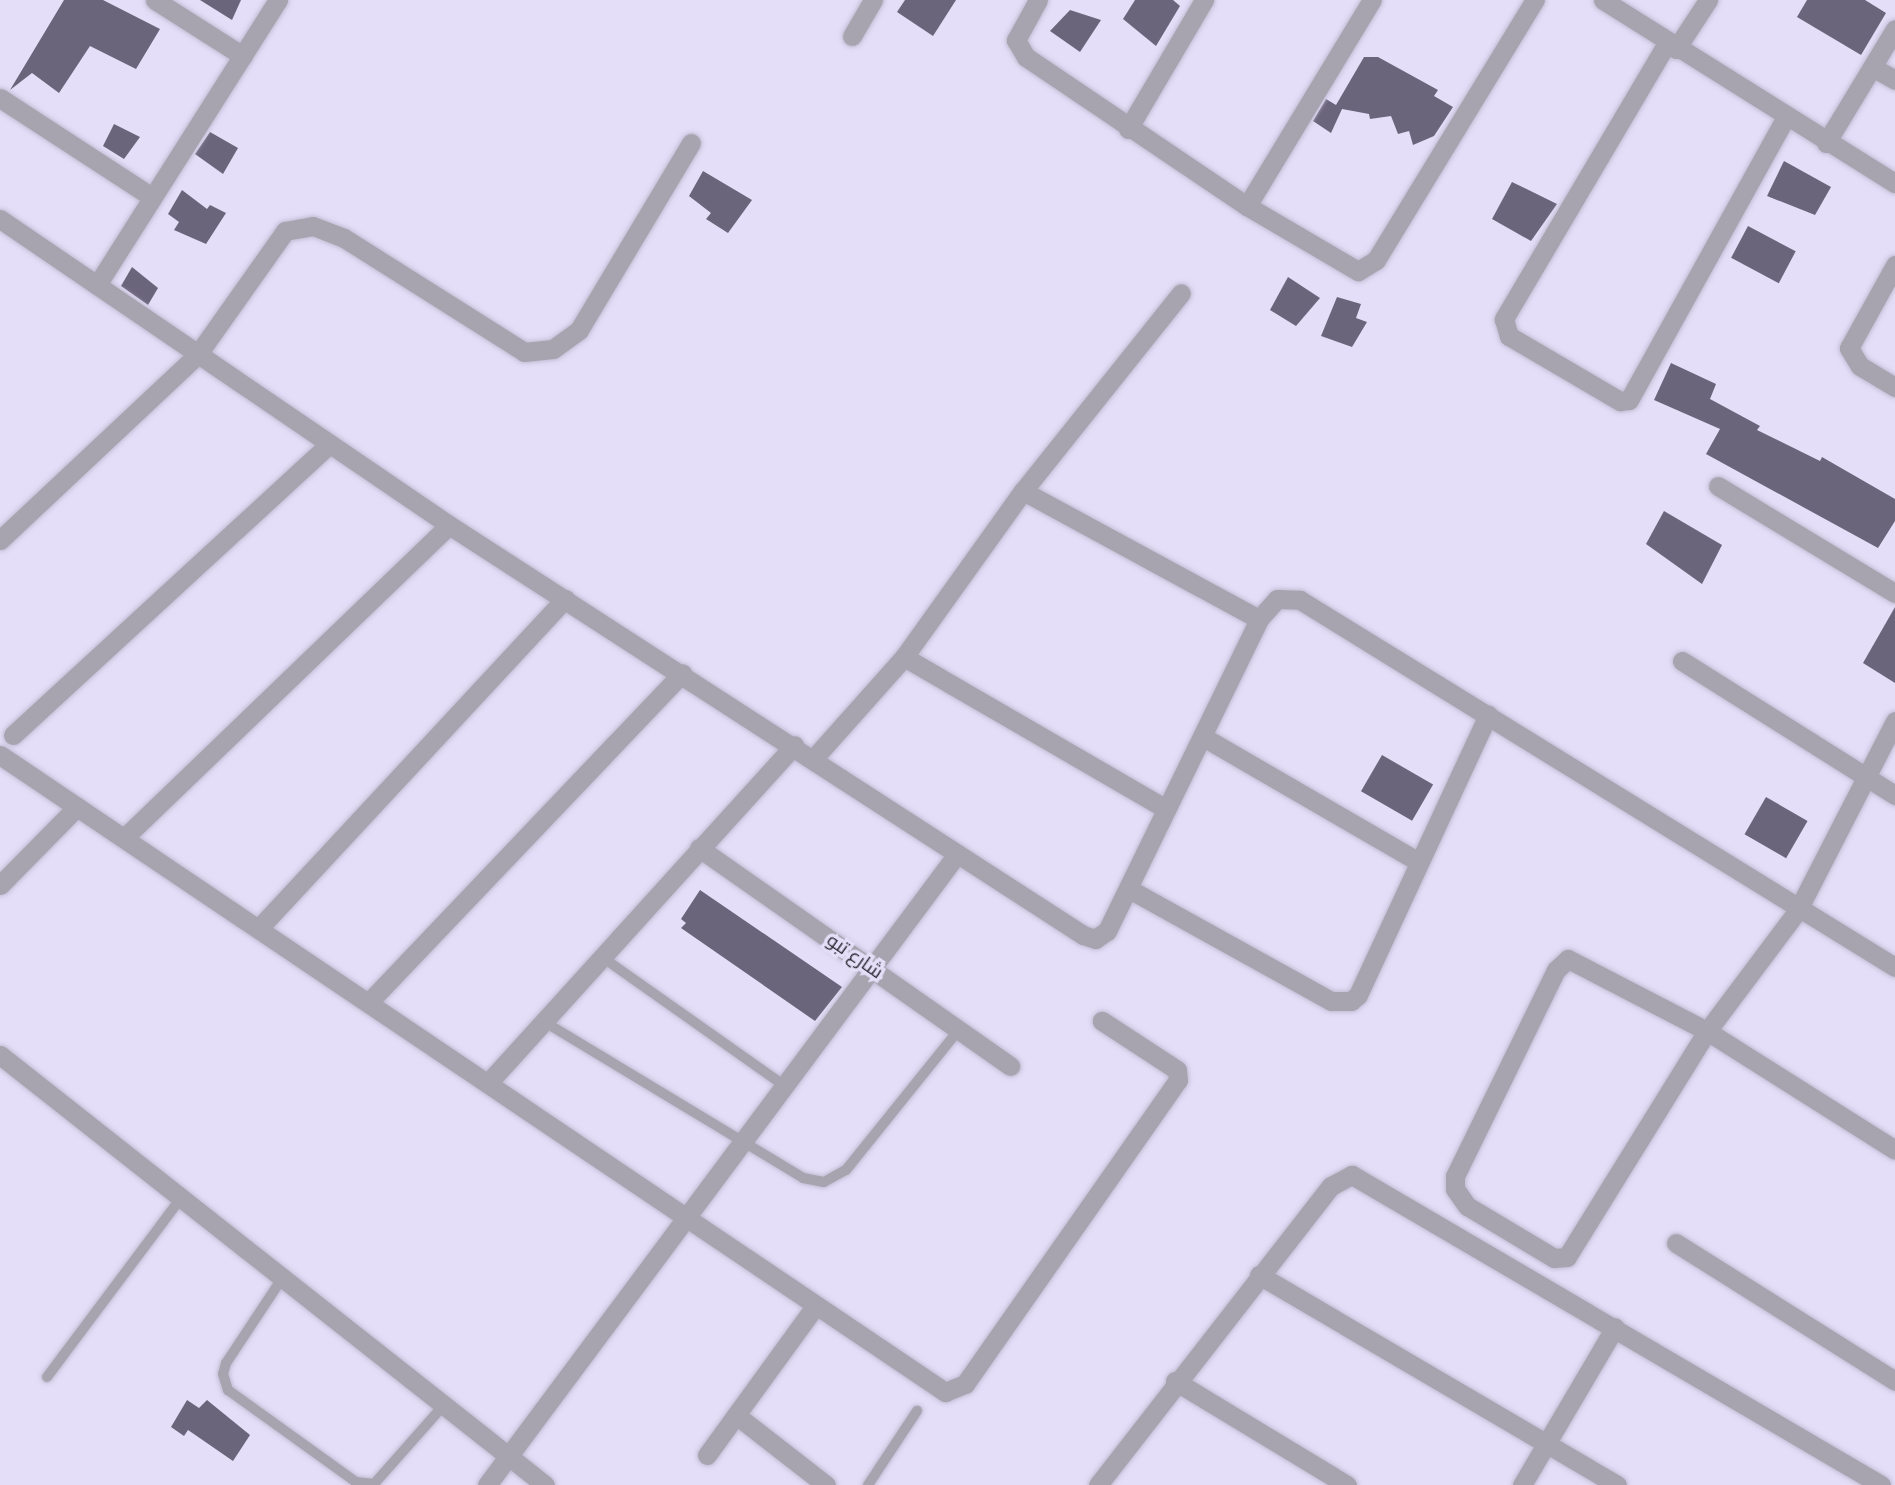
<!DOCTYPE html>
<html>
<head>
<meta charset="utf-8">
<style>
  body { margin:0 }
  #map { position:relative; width:1895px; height:1485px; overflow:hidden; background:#e4def8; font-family:"Open Sans",Cairo,sans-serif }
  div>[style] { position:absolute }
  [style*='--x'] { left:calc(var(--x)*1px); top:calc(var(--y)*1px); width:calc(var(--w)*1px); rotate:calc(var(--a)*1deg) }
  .building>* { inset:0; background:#6b657c; transform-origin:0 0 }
  .roads { filter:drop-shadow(0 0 2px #c2bdd4) drop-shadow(0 0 2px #c2bdd4) }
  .service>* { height:10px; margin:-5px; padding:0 5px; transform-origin:5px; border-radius:5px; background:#a7a4b0 }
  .minor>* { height:19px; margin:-9.5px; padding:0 9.5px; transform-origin:9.5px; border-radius:9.5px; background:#a7a4b0 }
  span { translate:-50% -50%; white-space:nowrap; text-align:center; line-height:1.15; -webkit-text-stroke:7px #e4def8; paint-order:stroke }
  .street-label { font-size:19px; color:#292730 }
</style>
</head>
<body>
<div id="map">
  <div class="building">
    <i style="clip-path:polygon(64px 0,103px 0,160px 29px,136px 69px,90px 46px,59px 93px,32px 73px,10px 90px)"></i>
    <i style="clip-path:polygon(200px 0,241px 0,232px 20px)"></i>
    <i style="clip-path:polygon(905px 0,956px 0,933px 36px,897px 12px)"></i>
    <i style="clip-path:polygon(1135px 0,1173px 0,1180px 6px,1156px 46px,1123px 19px)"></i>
    <i style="clip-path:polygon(1807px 0,1865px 0,1886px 13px,1861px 55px,1797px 17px)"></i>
    <i style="clip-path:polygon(1070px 10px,1101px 20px,1080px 52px,1050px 31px)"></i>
    <i style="clip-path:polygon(1364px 57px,1378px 57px,1438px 90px,1434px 96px,1453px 107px,1434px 136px,1413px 145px,1409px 131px,1398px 134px,1391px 116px,1370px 119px,1369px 114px,1342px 109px,1331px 133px,1313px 121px,1326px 99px,1336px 105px)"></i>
    <i style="clip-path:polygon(114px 124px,140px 137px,124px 159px,103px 146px)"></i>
    <i style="clip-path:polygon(210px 132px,238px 148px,223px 174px,195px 154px)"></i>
    <i style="clip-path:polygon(1784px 161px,1831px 187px,1815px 215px,1767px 196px)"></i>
    <i style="clip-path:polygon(703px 171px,752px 200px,728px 233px,706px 219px,711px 213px,689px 196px)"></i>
    <i style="clip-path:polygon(1512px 182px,1557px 204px,1531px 241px,1492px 219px)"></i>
    <i style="clip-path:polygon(182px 190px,207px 209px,210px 205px,226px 213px,206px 244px,174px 230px,179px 222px,168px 214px)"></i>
    <i style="left:1748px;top:226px;width:54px;height:36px;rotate:28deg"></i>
    <i style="clip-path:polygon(132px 267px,158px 288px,148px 305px,121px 286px)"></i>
    <i style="clip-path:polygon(1288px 277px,1320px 298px,1296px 326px,1270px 310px)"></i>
    <i style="clip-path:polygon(1337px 297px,1361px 304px,1356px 318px,1367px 322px,1352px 347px,1321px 336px)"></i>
    <i style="clip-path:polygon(1671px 363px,1716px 384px,1710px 399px,1760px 426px,1757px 430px,1820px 461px,1822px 457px,1895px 499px,1895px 521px,1878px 548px,1706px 454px,1720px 429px,1654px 400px)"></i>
    <i style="clip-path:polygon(1664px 511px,1722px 545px,1702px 584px,1646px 544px)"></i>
    <i style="clip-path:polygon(1895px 607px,1895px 683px,1863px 663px)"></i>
    <i style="left:1382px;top:755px;width:59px;height:42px;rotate:30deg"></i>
    <i style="left:1766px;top:797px;width:48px;height:43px;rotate:30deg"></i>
    <i style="clip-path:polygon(700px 890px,842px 987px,815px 1021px,681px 928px,686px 923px,681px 919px)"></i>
    <i style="clip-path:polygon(187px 1400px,199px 1408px,207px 1400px,250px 1435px,233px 1461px,188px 1430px,184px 1436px,171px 1427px)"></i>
  </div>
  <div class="roads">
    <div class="service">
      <i style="--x:602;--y:957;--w:220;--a:35.2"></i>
      <i style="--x:543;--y:1021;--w:304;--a:31.1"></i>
      <i style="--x:803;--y:1178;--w:21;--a:11"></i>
      <i style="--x:824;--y:1182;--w:25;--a:-29"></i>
      <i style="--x:846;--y:1170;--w:177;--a:-51.2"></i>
      <i style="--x:283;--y:1277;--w:103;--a:123.5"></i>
      <i style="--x:226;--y:1363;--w:11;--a:105"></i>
      <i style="--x:223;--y:1374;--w:17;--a:73"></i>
      <i style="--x:228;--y:1390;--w:158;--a:35.7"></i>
      <i style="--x:356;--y:1482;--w:18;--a:6"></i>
      <i style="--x:374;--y:1484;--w:106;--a:-48.5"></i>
      <i style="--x:47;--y:1377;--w:224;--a:-53.2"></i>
      <i style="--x:868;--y:1485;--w:89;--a:-56.5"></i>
    </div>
    <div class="minor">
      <i style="--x:155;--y:0;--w:104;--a:32.5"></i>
      <i style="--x:1038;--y:0;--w:46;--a:118.8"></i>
      <i style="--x:1016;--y:40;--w:20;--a:60"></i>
      <i style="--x:1026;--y:57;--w:267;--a:34"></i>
      <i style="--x:1247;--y:206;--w:129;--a:30.4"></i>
      <i style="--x:1358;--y:271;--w:21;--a:-31"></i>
      <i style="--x:1376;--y:260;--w:305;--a:-58.6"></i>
      <i style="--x:1603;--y:0;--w:345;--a:32.1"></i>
      <i style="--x:852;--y:36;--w:42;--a:-59.7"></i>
      <i style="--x:1667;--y:43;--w:321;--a:120.6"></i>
      <i style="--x:1504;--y:319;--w:18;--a:74"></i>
      <i style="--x:1509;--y:336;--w:129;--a:30.4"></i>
      <i style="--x:1620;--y:401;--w:9;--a:-6"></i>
      <i style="--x:1629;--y:400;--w:321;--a:-61"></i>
      <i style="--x:1676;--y:49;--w:59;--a:-56.9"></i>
      <i style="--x:1872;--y:67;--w:26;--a:29"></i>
      <i style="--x:0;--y:98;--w:181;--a:33.1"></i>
      <i style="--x:1128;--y:129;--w:150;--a:-59.5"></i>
      <i style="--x:1826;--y:143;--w:133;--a:-58.8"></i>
      <i style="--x:1247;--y:206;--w:241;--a:-58.8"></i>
      <i style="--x:0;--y:219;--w:543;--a:34.27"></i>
      <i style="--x:449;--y:525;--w:755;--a:32.89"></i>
      <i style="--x:1083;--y:935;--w:13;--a:18"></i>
      <i style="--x:1095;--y:939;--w:14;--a:-34"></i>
      <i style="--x:1107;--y:931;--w:347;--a:-64"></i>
      <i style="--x:1259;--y:619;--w:27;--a:-48"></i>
      <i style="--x:1277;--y:599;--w:23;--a:2"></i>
      <i style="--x:1300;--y:600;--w:699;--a:31.67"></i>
      <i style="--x:1895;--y:265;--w:95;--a:119"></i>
      <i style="--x:1849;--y:348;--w:21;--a:59"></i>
      <i style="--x:1860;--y:366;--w:41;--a:31"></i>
      <i style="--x:97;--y:285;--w:338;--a:-57.6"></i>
      <i style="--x:1718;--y:486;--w:207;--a:31.2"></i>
      <i style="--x:1023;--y:491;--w:268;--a:28.5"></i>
      <i style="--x:0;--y:540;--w:272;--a:-43.2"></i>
      <i style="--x:198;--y:354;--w:151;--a:-54.7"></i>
      <i style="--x:285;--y:231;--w:28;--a:-10"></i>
      <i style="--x:313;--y:226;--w:33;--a:21"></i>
      <i style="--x:344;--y:238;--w:213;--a:32.3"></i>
      <i style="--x:524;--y:352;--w:29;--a:-6"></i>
      <i style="--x:553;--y:349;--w:32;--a:-36"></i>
      <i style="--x:579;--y:330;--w:218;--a:-59.1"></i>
      <i style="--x:904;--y:657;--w:303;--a:30.1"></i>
      <i style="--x:1682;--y:661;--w:252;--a:32.2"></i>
      <i style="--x:1895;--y:721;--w:212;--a:117.2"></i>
      <i style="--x:1798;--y:910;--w:151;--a:126.9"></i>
      <i style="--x:1707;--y:1031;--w:266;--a:121.8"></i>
      <i style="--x:1567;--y:1257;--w:13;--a:176"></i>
      <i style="--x:1554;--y:1258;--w:101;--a:-149.1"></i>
      <i style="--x:1467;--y:1206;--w:21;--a:-125"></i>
      <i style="--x:1455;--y:1189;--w:13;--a:-90"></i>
      <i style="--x:1455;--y:1176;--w:229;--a:-63.9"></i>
      <i style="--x:1556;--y:970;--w:16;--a:-43"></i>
      <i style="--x:1568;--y:959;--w:157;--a:27.4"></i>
      <i style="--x:1707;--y:1031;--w:222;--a:32.3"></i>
      <i style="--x:13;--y:735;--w:430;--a:-42.6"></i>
      <i style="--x:1205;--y:738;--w:247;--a:30.1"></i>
      <i style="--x:0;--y:755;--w:1140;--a:33.98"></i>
      <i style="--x:945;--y:1392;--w:22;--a:-22"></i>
      <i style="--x:965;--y:1384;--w:371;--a:-55"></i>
      <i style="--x:1178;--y:1080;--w:10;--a:-96"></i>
      <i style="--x:1177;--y:1070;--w:90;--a:-146.8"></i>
      <i style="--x:814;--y:758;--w:135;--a:-48.3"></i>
      <i style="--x:904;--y:657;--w:204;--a:-54.4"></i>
      <i style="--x:1023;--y:491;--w:253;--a:-51.4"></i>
      <i style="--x:124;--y:838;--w:451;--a:-43.9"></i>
      <i style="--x:699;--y:848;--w:380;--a:35"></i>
      <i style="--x:0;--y:885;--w:110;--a:-45.4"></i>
      <i style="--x:1129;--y:889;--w:231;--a:29"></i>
      <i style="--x:1331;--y:1001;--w:20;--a:0"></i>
      <i style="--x:1351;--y:1001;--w:9;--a:-41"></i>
      <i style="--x:1358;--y:995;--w:309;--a:-65.1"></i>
      <i style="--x:260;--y:927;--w:448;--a:-47.1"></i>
      <i style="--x:369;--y:1002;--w:454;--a:-46.4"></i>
      <i style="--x:0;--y:1055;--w:694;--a:38.27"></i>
      <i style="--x:488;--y:1083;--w:456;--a:-47.8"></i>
      <i style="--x:1676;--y:1243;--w:259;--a:32.2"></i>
      <i style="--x:1259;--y:1275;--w:415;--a:30.4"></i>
      <i style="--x:1175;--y:1381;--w:201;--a:31.2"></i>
      <i style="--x:736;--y:1415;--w:114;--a:37.9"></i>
      <i style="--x:707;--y:1455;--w:185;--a:-54"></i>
      <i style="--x:487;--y:1485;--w:787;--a:-53.32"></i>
      <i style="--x:1098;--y:1485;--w:379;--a:-52.1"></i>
      <i style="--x:1331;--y:1186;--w:24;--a:-28"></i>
      <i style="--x:1352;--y:1175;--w:613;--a:30.37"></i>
      <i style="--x:1522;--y:1485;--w:183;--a:-59.5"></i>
    </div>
  </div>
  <div class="street-label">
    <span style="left:855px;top:956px;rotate:35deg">شارع تبو</span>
  </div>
</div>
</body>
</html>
